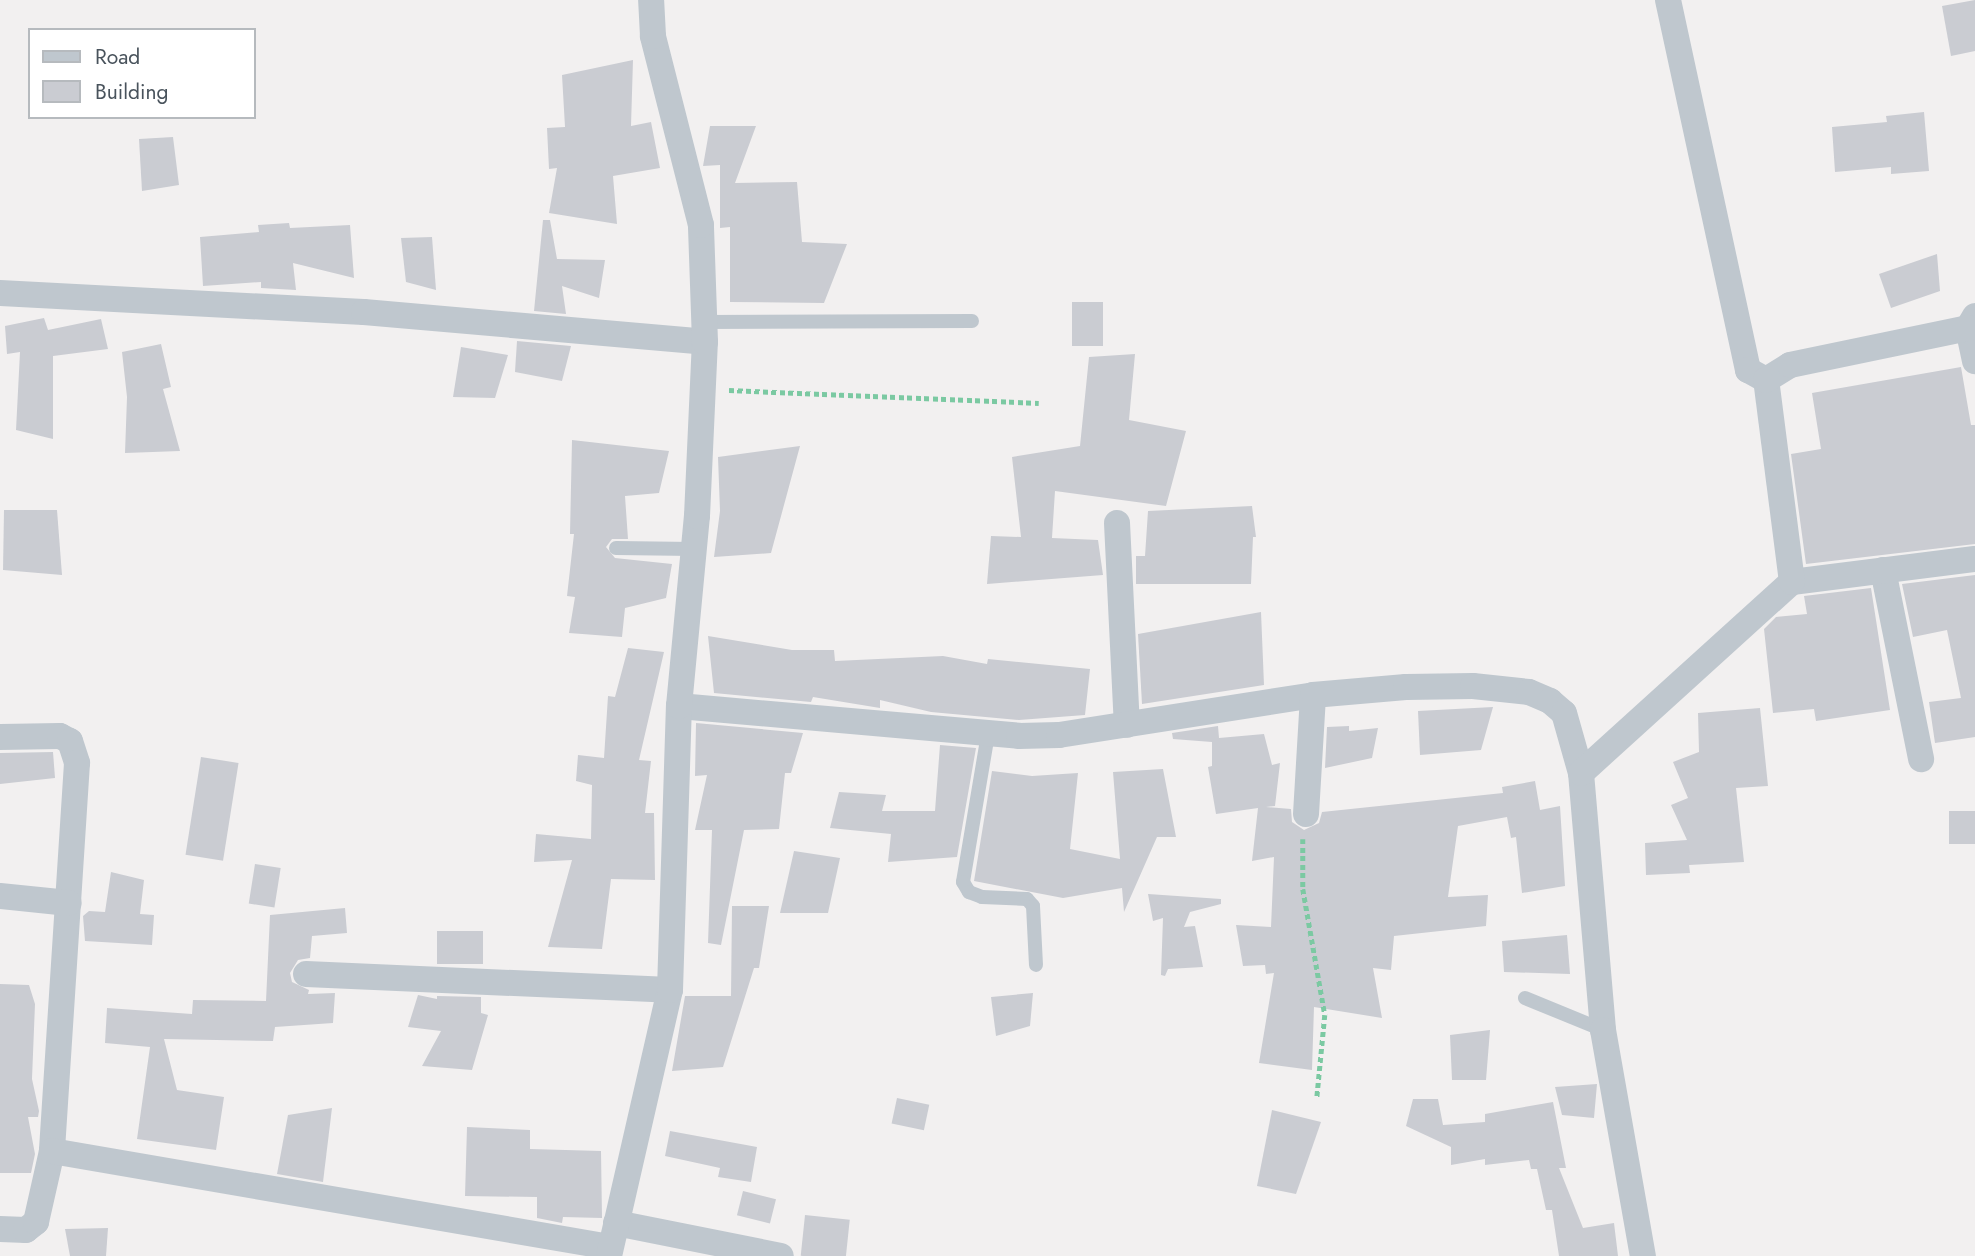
<!DOCTYPE html>
<html>
<head>
<meta charset="utf-8">
<style>
  body { margin:0 }
  #map { position:relative; width:1975px; height:1256px; overflow:hidden; background:#f2f0f0; font-family:Jost,sans-serif }
  div>[style] { position:absolute }
  [style*='--x'] { left:calc(var(--x)*1px); top:calc(var(--y)*1px); width:calc(var(--w)*1px); rotate:calc(var(--a)*1deg) }
  .building>* { inset:0; background:#caccd2; transform-origin:0 0 }
  .path>* { height:4.5px; margin-top:-2.25px; transform-origin:0; background:repeating-linear-gradient(90deg,#7bc9a2 0 5px,transparent 0 8.5px) }
  .lane>* { height:14px; margin:-7px; padding:0 7px; transform-origin:7px; border-radius:7px; background:#bfc7ce }
  .street>* { height:26px; margin:-13px; padding:0 13px; transform-origin:13px; border-radius:13px; background:#bfc7ce }
  span { translate:-50% -50%; white-space:nowrap; text-align:center; line-height:1.15; -webkit-text-stroke:7px #fff; paint-order:stroke }
  .legend { position:absolute; left:28px; top:28px; width:228px; height:91px; box-sizing:border-box; background:#fff; border:2px solid #b6babe; margin:0; padding:9px 12px; list-style:none; font-size:21px; color:#49535c }
  .legend li { display:flex; align-items:center; gap:14px; height:35px }
  .legend b { width:35px; border:2px solid #b6babe }
</style>
</head>
<body>
<div id="map">
  <div class="building">
    <i style="clip-path:polygon(1975px 0,1975px 51px,1951px 56px,1942px 6px)"></i>
    <i style="clip-path:polygon(633px 60px,631px 126px,651px 122px,660px 168px,613px 176px,617px 224px,549px 213px,557px 168px,549px 169px,547px 128px,565px 127px,562px 75px)"></i>
    <i style="clip-path:polygon(1924px 112px,1929px 171px,1891px 174px,1891px 167px,1835px 172px,1832px 127px,1887px 122px,1886px 116px)"></i>
    <i style="clip-path:polygon(710px 126px,756px 126px,735px 183px,797px 182px,802px 242px,847px 244px,824px 303px,730px 302px,730px 227px,720px 228px,720px 165px,703px 166px)"></i>
    <i style="clip-path:polygon(173px 137px,179px 185px,142px 191px,139px 139px)"></i>
    <i style="clip-path:polygon(543px 220px,550px 220px,557px 259px,605px 260px,599px 298px,562px 286px,566px 314px,534px 311px)"></i>
    <i style="clip-path:polygon(289px 223px,290px 228px,350px 225px,354px 278px,293px 263px,296px 290px,261px 288px,261px 282px,203px 286px,200px 237px,259px 232px,258px 225px)"></i>
    <i style="clip-path:polygon(432px 237px,436px 290px,406px 282px,401px 238px)"></i>
    <i style="clip-path:polygon(1937px 254px,1940px 291px,1891px 308px,1879px 274px)"></i>
    <i style="left:1072px;top:302px;width:31px;height:44px"></i>
    <i style="clip-path:polygon(44px 318px,48px 330px,101px 319px,108px 349px,53px 356px,53px 439px,16px 430px,20px 352px,7px 354px,5px 326px)"></i>
    <i style="clip-path:polygon(517px 341px,571px 346px,562px 381px,515px 372px)"></i>
    <i style="clip-path:polygon(161px 344px,171px 387px,163px 389px,180px 451px,125px 453px,127px 397px,122px 352px)"></i>
    <i style="clip-path:polygon(461px 347px,508px 355px,495px 398px,453px 397px)"></i>
    <i style="clip-path:polygon(1135px 354px,1129px 420px,1186px 431px,1166px 506px,1055px 491px,1052px 538px,1098px 540px,1103px 575px,987px 584px,991px 536px,1021px 537px,1012px 457px,1080px 446px,1089px 357px)"></i>
    <i style="clip-path:polygon(1961px 367px,1971px 425px,1975px 425px,1975px 544px,1806px 564px,1791px 454px,1821px 449px,1812px 393px)"></i>
    <i style="clip-path:polygon(572px 440px,669px 451px,659px 493px,625px 496px,628px 539px,612px 539px,606px 547px,615px 558px,672px 564px,666px 598px,625px 608px,622px 637px,569px 633px,575px 597px,567px 596px,574px 534px,570px 534px)"></i>
    <i style="clip-path:polygon(800px 446px,771px 553px,714px 557px,720px 511px,718px 457px)"></i>
    <i style="clip-path:polygon(1252px 506px,1256px 537px,1253px 537px,1251px 584px,1136px 584px,1136px 556px,1145px 556px,1148px 511px)"></i>
    <i style="clip-path:polygon(4px 510px,57px 510px,62px 575px,3px 570px)"></i>
    <i style="clip-path:polygon(1975px 575px,1975px 737px,1935px 743px,1929px 702px,1961px 698px,1947px 630px,1913px 637px,1902px 584px)"></i>
    <i style="clip-path:polygon(1871px 588px,1890px 710px,1816px 721px,1814px 709px,1773px 713px,1764px 629px,1776px 617px,1807px 614px,1804px 596px)"></i>
    <i style="clip-path:polygon(1261px 612px,1264px 685px,1142px 704px,1138px 634px)"></i>
    <i style="clip-path:polygon(708px 636px,792px 650px,834px 650px,835px 661px,943px 656px,987px 664px,988px 659px,1090px 669px,1085px 715px,1019px 720px,931px 712px,880px 700px,880px 708px,813px 697px,811px 702px,714px 693px)"></i>
    <i style="clip-path:polygon(628px 648px,664px 652px,639px 760px,651px 761px,645px 813px,654px 813px,655px 880px,611px 879px,602px 949px,548px 947px,572px 860px,534px 862px,536px 834px,591px 839px,592px 785px,576px 781px,578px 755px,604px 758px,608px 696px,615px 697px)"></i>
    <i style="clip-path:polygon(1493px 707px,1481px 750px,1420px 755px,1418px 711px)"></i>
    <i style="clip-path:polygon(1760px 708px,1768px 786px,1736px 788px,1744px 862px,1689px 865px,1690px 873px,1646px 875px,1645px 843px,1687px 840px,1671px 805px,1688px 798px,1673px 762px,1699px 752px,1698px 713px)"></i>
    <i style="clip-path:polygon(696px 723px,803px 733px,791px 773px,785px 773px,779px 829px,744px 830px,721px 945px,708px 943px,712px 830px,695px 830px,707px 775px,695px 776px)"></i>
    <i style="clip-path:polygon(1218px 726px,1219px 738px,1264px 734px,1272px 765px,1280px 763px,1275px 806px,1266px 807px,1291px 809px,1292px 822px,1304px 830px,1319px 823px,1322px 812px,1503px 793px,1502px 787px,1535px 781px,1540px 810px,1560px 806px,1565px 886px,1522px 893px,1516px 837px,1511px 838px,1507px 817px,1458px 826px,1448px 897px,1488px 895px,1486px 926px,1394px 936px,1391px 970px,1373px 968px,1382px 1018px,1314px 1007px,1312px 1070px,1259px 1063px,1274px 973px,1266px 974px,1265px 965px,1243px 966px,1236px 925px,1271px 927px,1274px 857px,1252px 861px,1258px 808px,1216px 814px,1208px 767px,1212px 766px,1212px 742px,1173px 739px,1172px 733px)"></i>
    <i style="clip-path:polygon(1349px 726px,1349px 731px,1378px 728px,1372px 758px,1325px 768px,1327px 727px)"></i>
    <i style="clip-path:polygon(940px 745px,976px 748px,957px 857px,888px 862px,891px 834px,830px 828px,839px 792px,886px 795px,882px 811px,935px 811px)"></i>
    <i style="clip-path:polygon(53px 752px,55px 778px,0 784px,0 753px)"></i>
    <i style="left:201px;top:757px;width:38px;height:99px;rotate:9deg"></i>
    <i style="clip-path:polygon(1163px 769px,1176px 837px,1157px 837px,1124px 912px,1122px 888px,1063px 898px,974px 881px,992px 771px,1032px 776px,1078px 773px,1070px 849px,1120px 859px,1113px 772px)"></i>
    <i style="left:1975px;top:811px;width:33px;height:26px;rotate:90deg"></i>
    <i style="clip-path:polygon(794px 851px,840px 858px,828px 913px,780px 913px)"></i>
    <i style="left:255px;top:864px;width:26px;height:40px;rotate:9deg"></i>
    <i style="clip-path:polygon(111px 872px,144px 880px,140px 914px,154px 915px,152px 945px,85px 941px,83px 916px,89px 911px,105px 912px)"></i>
    <i style="clip-path:polygon(1148px 894px,1221px 899px,1221px 904px,1190px 912px,1184px 927px,1195px 926px,1203px 967px,1168px 969px,1165px 976px,1161px 975px,1163px 918px,1153px 921px)"></i>
    <i style="clip-path:polygon(732px 906px,769px 906px,759px 968px,754px 968px,723px 1067px,672px 1071px,685px 996px,731px 996px)"></i>
    <i style="clip-path:polygon(345px 908px,347px 933px,312px 936px,310px 958px,298px 960px,290px 973px,292px 982px,309px 990px,308px 994px,335px 993px,333px 1023px,275px 1027px,273px 1041px,164px 1039px,177px 1090px,224px 1097px,216px 1150px,137px 1139px,150px 1047px,105px 1043px,107px 1008px,192px 1014px,193px 1000px,266px 1001px,270px 915px)"></i>
    <i style="left:437px;top:931px;width:46px;height:33px"></i>
    <i style="clip-path:polygon(1567px 935px,1570px 974px,1504px 972px,1502px 941px)"></i>
    <i style="clip-path:polygon(0 984px,29px 985px,35px 1004px,32px 1079px,39px 1111px,38px 1117px,28px 1117px,35px 1154px,31px 1173px,0 1173px)"></i>
    <i style="clip-path:polygon(1033px 993px,1030px 1026px,996px 1036px,991px 997px)"></i>
    <i style="clip-path:polygon(418px 995px,437px 999px,437px 996px,481px 997px,481px 1013px,488px 1015px,472px 1070px,422px 1066px,441px 1031px,408px 1027px)"></i>
    <i style="clip-path:polygon(1490px 1030px,1486px 1080px,1452px 1080px,1450px 1035px)"></i>
    <i style="clip-path:polygon(1597px 1084px,1594px 1118px,1562px 1115px,1555px 1087px)"></i>
    <i style="left:897px;top:1098px;width:33px;height:26px;rotate:12deg"></i>
    <i style="clip-path:polygon(1413px 1099px,1438px 1099px,1443px 1125px,1485px 1122px,1485px 1114px,1553px 1102px,1566px 1168px,1559px 1168px,1583px 1228px,1614px 1223px,1618px 1256px,1559px 1256px,1552px 1210px,1546px 1210px,1537px 1169px,1531px 1169px,1529px 1160px,1485px 1165px,1485px 1159px,1451px 1165px,1451px 1147px,1406px 1126px)"></i>
    <i style="clip-path:polygon(332px 1108px,323px 1182px,277px 1174px,288px 1115px)"></i>
    <i style="clip-path:polygon(1272px 1110px,1321px 1122px,1296px 1194px,1257px 1186px)"></i>
    <i style="clip-path:polygon(467px 1127px,530px 1130px,530px 1149px,601px 1151px,602px 1218px,563px 1217px,562px 1223px,537px 1218px,537px 1197px,465px 1196px)"></i>
    <i style="clip-path:polygon(670px 1131px,757px 1147px,751px 1182px,718px 1177px,720px 1168px,665px 1156px)"></i>
    <i style="left:743px;top:1191px;width:34px;height:25px;rotate:14deg"></i>
    <i style="left:805px;top:1215px;width:45px;height:41px;rotate:6deg"></i>
    <i style="clip-path:polygon(108px 1228px,106px 1256px,70px 1256px,65px 1229px)"></i>
  </div>
  <div class="path">
    <i style="--x:729;--y:390;--w:310;--a:2.4"></i>
    <i style="--x:1303;--y:839;--w:50;--a:90"></i>
    <i style="--x:1303;--y:889;--w:128;--a:80.1"></i>
    <i style="--x:1325;--y:1015;--w:83;--a:95.5"></i>
  </div>
  <div class="lane">
    <i style="--x:704;--y:322;--w:268;--a:-0.2"></i>
    <i style="--x:616;--y:548;--w:78;--a:0.7"></i>
    <i style="--x:988;--y:734;--w:150;--a:99.6"></i>
    <i style="--x:963;--y:882;--w:12;--a:59"></i>
    <i style="--x:969;--y:892;--w:14;--a:21"></i>
    <i style="--x:982;--y:897;--w:45;--a:2.5"></i>
    <i style="--x:1027;--y:899;--w:9;--a:49"></i>
    <i style="--x:1033;--y:906;--w:59;--a:87.1"></i>
    <i style="--x:1525;--y:998;--w:84;--a:22.3"></i>
  </div>
  <div class="street">
    <i style="--x:1668;--y:0;--w:379;--a:77.8"></i>
    <i style="--x:1748;--y:370;--w:21;--a:29"></i>
    <i style="--x:0;--y:293;--w:364;--a:3"></i>
    <i style="--x:364;--y:312;--w:342;--a:5"></i>
    <i style="--x:1975;--y:316;--w:14;--a:120"></i>
    <i style="--x:1968;--y:328;--w:34;--a:78"></i>
    <i style="--x:1117;--y:523;--w:202;--a:87.2"></i>
    <i style="--x:1883;--y:570;--w:193;--a:78.6"></i>
    <i style="--x:1792;--y:582;--w:184;--a:-7.2"></i>
    <i style="--x:679;--y:706;--w:341;--a:5"></i>
    <i style="--x:1019;--y:736;--w:40;--a:-1.4"></i>
    <i style="--x:1059;--y:735;--w:257;--a:-8.9"></i>
    <i style="--x:1313;--y:695;--w:93;--a:-4.9"></i>
    <i style="--x:1406;--y:687;--w:67;--a:-0.9"></i>
    <i style="--x:1473;--y:686;--w:56;--a:6.1"></i>
    <i style="--x:1529;--y:692;--w:23;--a:23"></i>
    <i style="--x:1550;--y:701;--w:18;--a:41"></i>
    <i style="--x:1564;--y:713;--w:62;--a:74.2"></i>
    <i style="--x:1581;--y:773;--w:258;--a:85.1"></i>
    <i style="--x:1603;--y:1030;--w:230;--a:80"></i>
    <i style="--x:0;--y:737;--w:60;--a:-1"></i>
    <i style="--x:60;--y:736;--w:11;--a:27"></i>
    <i style="--x:70;--y:741;--w:23;--a:72"></i>
    <i style="--x:77;--y:763;--w:389;--a:93.7"></i>
    <i style="--x:1581;--y:773;--w:285;--a:-42.2"></i>
    <i style="--x:1792;--y:582;--w:204;--a:-97.3"></i>
    <i style="--x:1766;--y:380;--w:28;--a:-32"></i>
    <i style="--x:1790;--y:365;--w:182;--a:-11.7"></i>
    <i style="--x:1306;--y:814;--w:119;--a:-86.6"></i>
    <i style="--x:0;--y:896;--w:69;--a:5.8"></i>
    <i style="--x:306;--y:974;--w:364;--a:2.5"></i>
    <i style="--x:616;--y:1223;--w:168;--a:11.3"></i>
    <i style="--x:0;--y:1229;--w:26;--a:2"></i>
    <i style="--x:26;--y:1230;--w:13;--a:-39"></i>
    <i style="--x:36;--y:1222;--w:73;--a:-77.3"></i>
    <i style="--x:52;--y:1151;--w:566;--a:9.76"></i>
    <i style="--x:609;--y:1256;--w:273;--a:-77.1"></i>
    <i style="--x:670;--y:990;--w:284;--a:-88.2"></i>
    <i style="--x:679;--y:706;--w:191;--a:-84.6"></i>
    <i style="--x:697;--y:516;--w:174;--a:-87.4"></i>
    <i style="--x:705;--y:342;--w:117;--a:-92"></i>
    <i style="--x:701;--y:225;--w:195;--a:-104.3"></i>
    <i style="--x:653;--y:36;--w:36;--a:-93"></i>
  </div>
  <ul class="legend">
  <li><b style="height:9px;background:#bfc7ce"></b>Road</li>
  <li><b style="height:19px;background:#caccd2"></b>Building</li>
  </ul>
</div>
</body>
</html>
